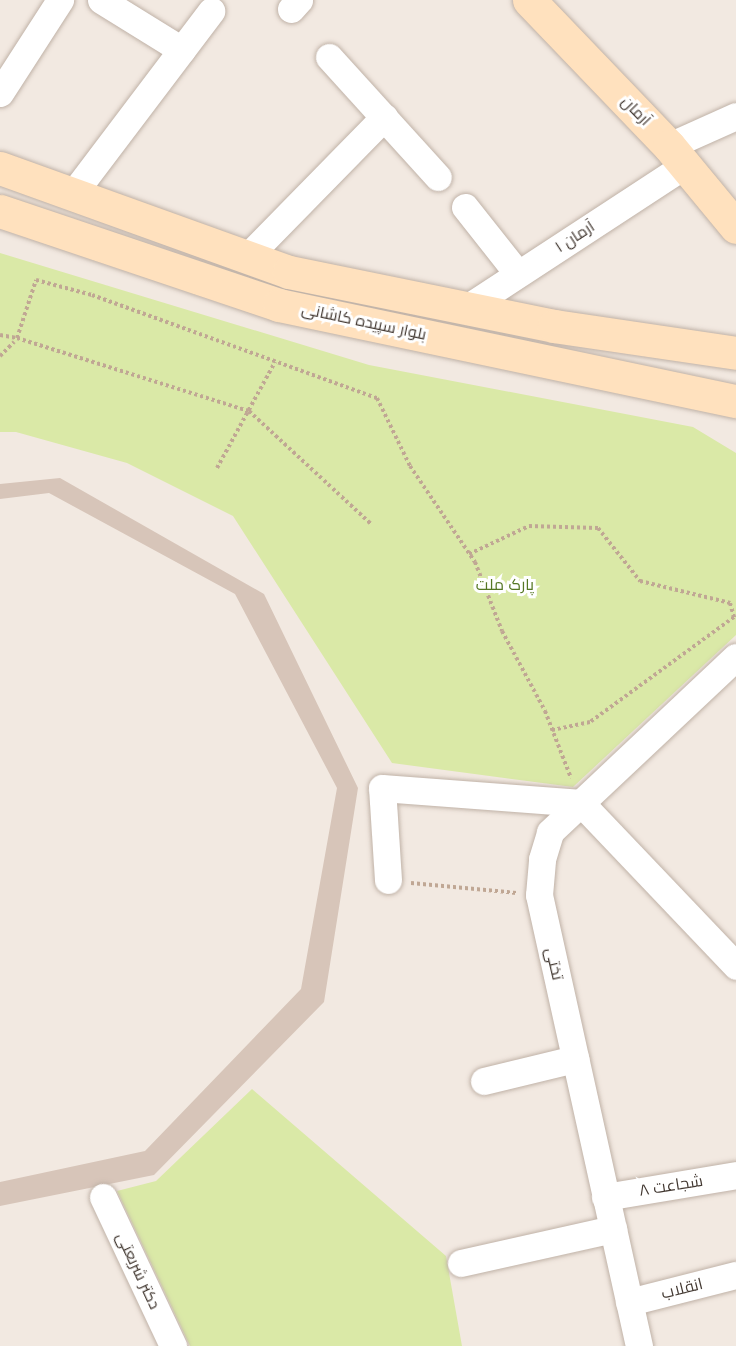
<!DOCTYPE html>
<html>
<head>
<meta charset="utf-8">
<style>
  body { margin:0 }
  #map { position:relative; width:736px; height:1346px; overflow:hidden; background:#f2e9e1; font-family:"DM Sans",Cairo,sans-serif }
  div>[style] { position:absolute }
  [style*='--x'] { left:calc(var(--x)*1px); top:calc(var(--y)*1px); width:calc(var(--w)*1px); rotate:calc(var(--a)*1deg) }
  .green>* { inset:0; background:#dae9a7 }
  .building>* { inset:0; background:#d7c5b9 }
  .path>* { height:4px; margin-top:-2px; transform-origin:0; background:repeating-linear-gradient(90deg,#c0a794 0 3px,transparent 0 6px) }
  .roads { filter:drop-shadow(0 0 2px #c0b2a7) drop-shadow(0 0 2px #c0b2a7) }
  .street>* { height:27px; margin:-13.5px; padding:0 13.5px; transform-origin:13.5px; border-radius:13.5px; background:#fff }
  .secondary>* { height:33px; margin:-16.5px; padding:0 16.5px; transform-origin:16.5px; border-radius:16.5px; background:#ffe1be }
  span { translate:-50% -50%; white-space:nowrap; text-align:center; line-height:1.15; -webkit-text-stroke:6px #fff; paint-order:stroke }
  .street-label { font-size:16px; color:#433932 }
  .park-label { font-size:16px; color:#557723 }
</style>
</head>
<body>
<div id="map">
  <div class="green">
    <i style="clip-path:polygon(0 253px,369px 365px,693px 427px,736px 453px,736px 635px,573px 787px,392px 763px,233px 516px,127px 463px,16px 432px,0 432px)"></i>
    <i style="clip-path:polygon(252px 1089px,446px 1256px,462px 1346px,190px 1346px,117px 1191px,156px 1181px)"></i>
  </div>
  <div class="building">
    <i style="clip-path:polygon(60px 478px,264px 594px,358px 788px,324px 1002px,154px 1175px,0 1206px,0 1182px,145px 1151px,301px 989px,337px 788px,235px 594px,49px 493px,0 499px,0 484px)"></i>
  </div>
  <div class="path">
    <i style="--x:0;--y:335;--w:17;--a:10"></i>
    <i style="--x:17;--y:338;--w:243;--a:17.5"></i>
    <i style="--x:249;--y:411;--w:166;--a:42.8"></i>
    <i style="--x:17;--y:338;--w:61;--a:-71.9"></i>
    <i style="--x:36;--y:280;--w:58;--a:15"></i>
    <i style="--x:92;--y:295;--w:303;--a:19.9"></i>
    <i style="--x:377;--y:398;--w:76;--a:64.1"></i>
    <i style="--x:410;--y:466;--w:116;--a:55.9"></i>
    <i style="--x:475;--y:562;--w:74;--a:68.6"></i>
    <i style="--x:502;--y:631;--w:91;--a:61.7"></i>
    <i style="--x:545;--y:711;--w:72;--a:68.8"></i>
    <i style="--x:0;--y:356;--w:20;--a:-45"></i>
    <i style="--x:217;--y:468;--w:121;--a:-61.3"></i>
    <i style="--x:469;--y:554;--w:66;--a:-25"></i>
    <i style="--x:529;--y:526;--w:69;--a:1.7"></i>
    <i style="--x:598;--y:528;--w:68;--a:51.6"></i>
    <i style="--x:640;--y:581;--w:93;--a:13.7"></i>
    <i style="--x:730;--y:603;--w:15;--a:74"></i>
    <i style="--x:734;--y:617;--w:178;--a:143.9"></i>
    <i style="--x:590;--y:722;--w:39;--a:168"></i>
    <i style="--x:411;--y:883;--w:106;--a:5.4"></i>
  </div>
  <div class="roads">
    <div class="street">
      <i style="--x:101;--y:0;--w:95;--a:31.7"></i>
      <i style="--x:291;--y:9;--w:12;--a:-48"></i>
      <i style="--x:329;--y:57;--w:162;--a:47.8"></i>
      <i style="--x:0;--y:93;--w:111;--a:-57.2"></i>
      <i style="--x:669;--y:146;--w:73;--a:-24.1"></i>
      <i style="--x:72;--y:195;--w:231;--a:-52.9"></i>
      <i style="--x:465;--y:207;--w:85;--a:51.7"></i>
      <i style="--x:247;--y:257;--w:196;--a:-45.6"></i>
      <i style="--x:465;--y:309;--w:263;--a:-33.2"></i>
      <i style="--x:388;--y:880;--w:92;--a:-93.7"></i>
      <i style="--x:382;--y:788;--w:200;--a:4.3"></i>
      <i style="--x:581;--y:803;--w:225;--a:46.4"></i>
      <i style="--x:484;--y:1081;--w:94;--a:-13.6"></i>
      <i style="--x:103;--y:1197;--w:165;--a:64.8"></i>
      <i style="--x:605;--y:1197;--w:133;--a:-9.5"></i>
      <i style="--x:461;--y:1263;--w:156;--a:-12.6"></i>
      <i style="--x:629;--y:1302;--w:110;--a:-14.2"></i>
      <i style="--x:639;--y:1346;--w:462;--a:-102.5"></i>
      <i style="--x:539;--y:895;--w:36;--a:-85"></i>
      <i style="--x:542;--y:859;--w:28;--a:-73"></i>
      <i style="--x:550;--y:832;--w:255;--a:-43.3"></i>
    </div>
    <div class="secondary">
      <i style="--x:529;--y:0;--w:202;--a:46.2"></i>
      <i style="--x:669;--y:146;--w:105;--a:50.4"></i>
      <i style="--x:0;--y:168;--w:307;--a:19.8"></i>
      <i style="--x:289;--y:272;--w:270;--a:11.5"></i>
      <i style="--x:554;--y:326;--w:184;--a:8.4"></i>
      <i style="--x:0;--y:211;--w:294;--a:18.6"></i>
      <i style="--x:279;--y:305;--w:467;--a:11.9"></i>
    </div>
  </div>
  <div class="street-label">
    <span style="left:636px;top:111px;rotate:46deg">آرمان</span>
    <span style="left:575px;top:237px;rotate:-33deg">آرمان ۱</span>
    <span style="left:364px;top:322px;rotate:12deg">بلوار سپیده کاشانی</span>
    <span style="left:554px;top:964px;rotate:77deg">تختی</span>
    <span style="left:671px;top:1186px;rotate:-9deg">شجاعت ۸</span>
    <span style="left:138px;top:1271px;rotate:65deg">دکتر شریعتی</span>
    <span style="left:682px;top:1289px;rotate:-14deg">انقلاب</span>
  </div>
  <div class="park-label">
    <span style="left:505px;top:585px">پارک ملت</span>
  </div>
</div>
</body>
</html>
